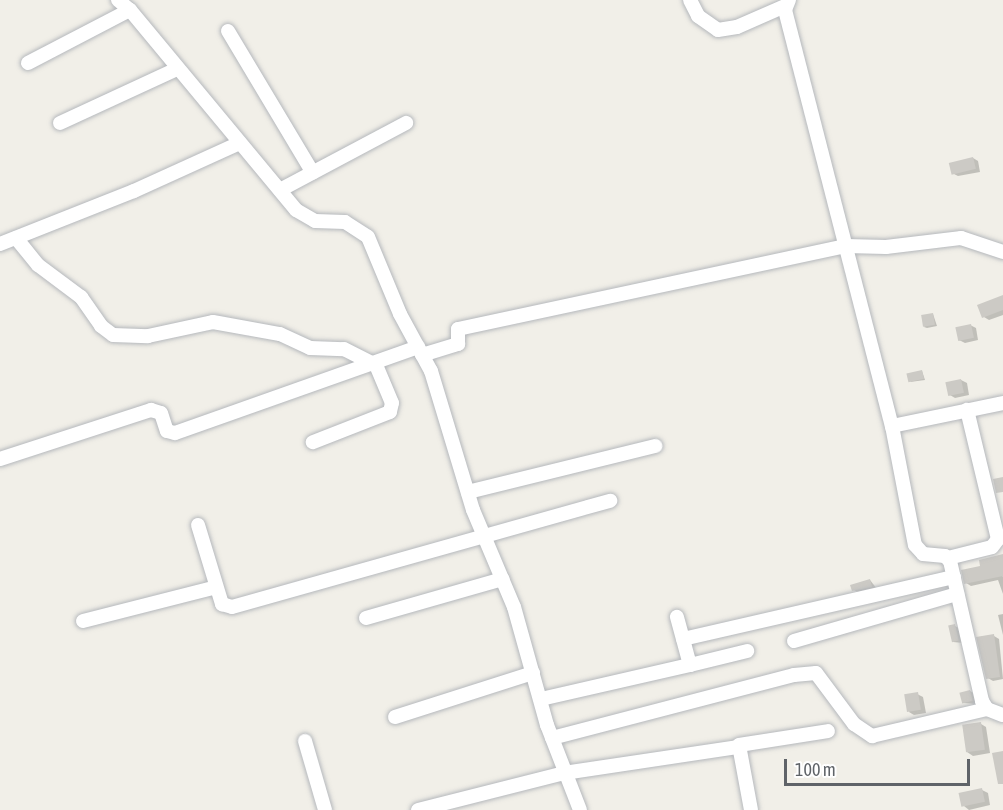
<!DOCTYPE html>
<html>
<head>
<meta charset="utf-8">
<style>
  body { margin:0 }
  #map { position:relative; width:1003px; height:810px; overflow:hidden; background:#f1efe8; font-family:"Asap Condensed",sans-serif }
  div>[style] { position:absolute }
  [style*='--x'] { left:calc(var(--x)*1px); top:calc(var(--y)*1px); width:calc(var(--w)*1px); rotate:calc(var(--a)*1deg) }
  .shadow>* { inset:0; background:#0003 }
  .building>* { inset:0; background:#cccac5; transform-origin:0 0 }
  .roads { filter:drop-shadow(0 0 2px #b5b8bc) drop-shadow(0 0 2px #b5b8bc) }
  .minor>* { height:14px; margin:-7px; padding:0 7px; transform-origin:7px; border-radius:7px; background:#fff }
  span { translate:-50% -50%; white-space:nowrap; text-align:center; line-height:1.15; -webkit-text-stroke:5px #fff; paint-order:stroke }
  .scale { position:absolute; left:784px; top:759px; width:186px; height:27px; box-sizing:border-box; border:3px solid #5f6368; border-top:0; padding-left:8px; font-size:18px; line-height:21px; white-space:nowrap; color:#5f6368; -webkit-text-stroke:4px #fff; paint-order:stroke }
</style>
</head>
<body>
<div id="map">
  <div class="shadow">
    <i style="clip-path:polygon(973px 158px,978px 161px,980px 172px,958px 176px,952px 173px)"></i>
    <i style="clip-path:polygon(1003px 297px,1003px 315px,989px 320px,984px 317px)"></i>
    <i style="clip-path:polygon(933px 314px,937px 326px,927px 328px,924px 327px)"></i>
    <i style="clip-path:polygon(970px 325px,976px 328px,978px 340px,965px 343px,959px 340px)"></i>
    <i style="clip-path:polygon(922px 371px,925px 380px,910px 382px)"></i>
    <i style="clip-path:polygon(961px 380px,967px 383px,969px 395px,955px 398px,950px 395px)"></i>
    <i style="clip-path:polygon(996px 561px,1003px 577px,1003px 594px,998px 580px,971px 586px,966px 583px)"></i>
    <i style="clip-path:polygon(870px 580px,877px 589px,859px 593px,854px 590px)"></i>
    <i style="clip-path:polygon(1003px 614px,1003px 635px,998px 615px)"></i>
    <i style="clip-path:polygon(955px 626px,960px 629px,964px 643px,953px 642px)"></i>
    <i style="clip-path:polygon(994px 636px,999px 639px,1003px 679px,993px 681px,988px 678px)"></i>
    <i style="clip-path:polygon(970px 691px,975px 694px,978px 704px,963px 703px)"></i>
    <i style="clip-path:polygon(917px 694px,923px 697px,926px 713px,914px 715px,909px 712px)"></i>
    <i style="clip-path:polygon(981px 724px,986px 727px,990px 753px,973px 756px,967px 752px)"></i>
    <i style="clip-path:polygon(982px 790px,988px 793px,990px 805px,969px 810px,964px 806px)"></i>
  </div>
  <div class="building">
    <i style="left:973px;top:157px;width:12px;height:25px;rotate:76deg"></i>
    <i style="clip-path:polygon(1003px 295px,1003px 310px,982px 318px,977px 305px)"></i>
    <i style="left:933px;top:313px;width:12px;height:12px;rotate:81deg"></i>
    <i style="left:971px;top:324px;width:14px;height:16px;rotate:78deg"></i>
    <i style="left:922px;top:370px;width:9px;height:16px;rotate:77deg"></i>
    <i style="left:961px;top:379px;width:14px;height:16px;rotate:78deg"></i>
    <i style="clip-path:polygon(1003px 477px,1003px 492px,996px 493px,993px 479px)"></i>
    <i style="clip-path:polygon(1003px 554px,1003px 576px,964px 584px,961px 570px,980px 566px,979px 560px)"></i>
    <i style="clip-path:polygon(870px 579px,872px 587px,852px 591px,850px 585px)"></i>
    <i style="left:955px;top:624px;width:17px;height:7px;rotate:77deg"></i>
    <i style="clip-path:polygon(994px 634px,1000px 677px,986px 679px,976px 637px)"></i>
    <i style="left:970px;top:690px;width:11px;height:11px;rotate:75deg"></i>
    <i style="left:918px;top:692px;width:18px;height:14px;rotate:81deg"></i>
    <i style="left:981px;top:722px;width:28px;height:19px;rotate:82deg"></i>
    <i style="clip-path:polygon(1003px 751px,1003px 784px,998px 784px,992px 753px)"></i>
    <i style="left:982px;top:788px;width:14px;height:24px;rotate:78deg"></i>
  </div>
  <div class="roads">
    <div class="minor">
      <i style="--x:118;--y:0;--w:16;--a:40"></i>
      <i style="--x:130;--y:10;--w:260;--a:50.3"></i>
      <i style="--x:296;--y:210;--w:22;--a:30"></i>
      <i style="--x:315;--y:221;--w:30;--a:2"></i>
      <i style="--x:345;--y:222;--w:27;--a:33"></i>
      <i style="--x:368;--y:237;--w:83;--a:67.4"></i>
      <i style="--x:400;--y:314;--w:65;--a:61.5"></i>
      <i style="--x:431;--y:371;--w:145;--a:73.2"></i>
      <i style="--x:473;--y:510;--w:105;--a:67.1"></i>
      <i style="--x:514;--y:607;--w:123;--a:74.4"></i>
      <i style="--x:547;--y:725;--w:91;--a:68.8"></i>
      <i style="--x:690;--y:0;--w:18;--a:63"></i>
      <i style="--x:698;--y:16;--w:24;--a:35"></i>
      <i style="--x:718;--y:30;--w:19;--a:-9"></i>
      <i style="--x:737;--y:27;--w:52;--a:-23.6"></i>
      <i style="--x:789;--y:0;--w:11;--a:112"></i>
      <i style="--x:785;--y:10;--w:430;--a:75.6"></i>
      <i style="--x:892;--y:426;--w:121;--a:79.1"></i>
      <i style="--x:915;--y:545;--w:12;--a:48"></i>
      <i style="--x:923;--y:554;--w:22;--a:5"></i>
      <i style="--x:945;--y:556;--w:7;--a:45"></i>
      <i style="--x:950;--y:561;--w:144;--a:77.1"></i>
      <i style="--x:982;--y:701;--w:9;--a:58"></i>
      <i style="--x:987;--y:709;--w:17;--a:21"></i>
      <i style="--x:228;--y:31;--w:165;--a:59.1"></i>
      <i style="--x:28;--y:63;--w:115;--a:-27.5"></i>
      <i style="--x:60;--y:123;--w:129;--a:-24.8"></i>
      <i style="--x:280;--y:190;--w:143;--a:-28"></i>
      <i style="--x:16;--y:238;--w:35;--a:51"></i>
      <i style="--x:38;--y:265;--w:54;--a:36.7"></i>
      <i style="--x:81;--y:297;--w:35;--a:55"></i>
      <i style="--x:101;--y:326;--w:15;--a:37"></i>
      <i style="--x:113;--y:335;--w:35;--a:2"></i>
      <i style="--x:148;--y:336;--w:66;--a:-12.2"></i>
      <i style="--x:213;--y:322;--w:68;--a:10.2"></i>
      <i style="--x:280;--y:334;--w:33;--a:25"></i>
      <i style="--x:310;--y:348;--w:34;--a:2"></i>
      <i style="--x:344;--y:349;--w:36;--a:27"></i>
      <i style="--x:376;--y:365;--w:41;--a:67.2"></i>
      <i style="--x:392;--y:403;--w:9;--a:103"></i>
      <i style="--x:390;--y:412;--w:83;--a:158.7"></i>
      <i style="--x:0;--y:244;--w:144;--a:-21.6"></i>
      <i style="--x:134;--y:191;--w:116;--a:-24.4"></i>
      <i style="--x:422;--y:355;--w:38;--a:-17"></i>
      <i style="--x:458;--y:344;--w:15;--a:-90"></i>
      <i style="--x:458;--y:329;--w:397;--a:-12.1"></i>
      <i style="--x:846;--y:246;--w:40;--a:1.4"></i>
      <i style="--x:886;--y:247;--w:76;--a:-6.8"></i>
      <i style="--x:961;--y:238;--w:44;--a:18.4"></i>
      <i style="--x:892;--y:426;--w:113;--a:-11.7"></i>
      <i style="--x:0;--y:459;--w:159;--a:-18"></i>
      <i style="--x:151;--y:410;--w:10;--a:17"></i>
      <i style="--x:161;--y:413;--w:19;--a:72"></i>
      <i style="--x:167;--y:431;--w:8;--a:14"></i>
      <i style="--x:175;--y:433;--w:258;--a:-19.5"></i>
      <i style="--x:468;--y:492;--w:193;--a:-13.8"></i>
      <i style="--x:198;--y:525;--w:83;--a:73.1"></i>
      <i style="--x:222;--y:604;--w:10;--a:17"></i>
      <i style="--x:232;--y:607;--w:393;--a:-15.7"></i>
      <i style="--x:948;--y:558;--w:45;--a:-14"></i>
      <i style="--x:992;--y:547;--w:10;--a:-53"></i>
      <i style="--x:998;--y:539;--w:133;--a:-103.5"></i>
      <i style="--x:366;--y:618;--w:142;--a:-15.9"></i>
      <i style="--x:83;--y:621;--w:137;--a:-14.3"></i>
      <i style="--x:683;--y:639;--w:278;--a:-12.9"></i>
      <i style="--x:794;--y:641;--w:170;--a:-16.1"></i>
      <i style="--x:690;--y:665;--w:59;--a:-13.8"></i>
      <i style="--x:541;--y:699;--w:153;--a:-12.9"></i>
      <i style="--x:690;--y:665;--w:50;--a:-105.2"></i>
      <i style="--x:395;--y:717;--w:145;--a:-17.7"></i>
      <i style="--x:552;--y:738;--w:250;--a:-14.6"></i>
      <i style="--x:794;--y:675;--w:22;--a:-5"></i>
      <i style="--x:816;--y:673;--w:64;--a:53.3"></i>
      <i style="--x:854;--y:724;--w:22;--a:34"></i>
      <i style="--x:872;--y:736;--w:118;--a:-13.2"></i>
      <i style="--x:305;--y:741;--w:72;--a:73.8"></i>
      <i style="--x:418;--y:810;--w:151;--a:-14.2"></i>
      <i style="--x:564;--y:773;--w:175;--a:-8.5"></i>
      <i style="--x:751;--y:810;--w:66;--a:-100.5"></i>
      <i style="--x:739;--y:745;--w:90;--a:-8.9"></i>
    </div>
  </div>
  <div class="scale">100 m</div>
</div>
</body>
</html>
